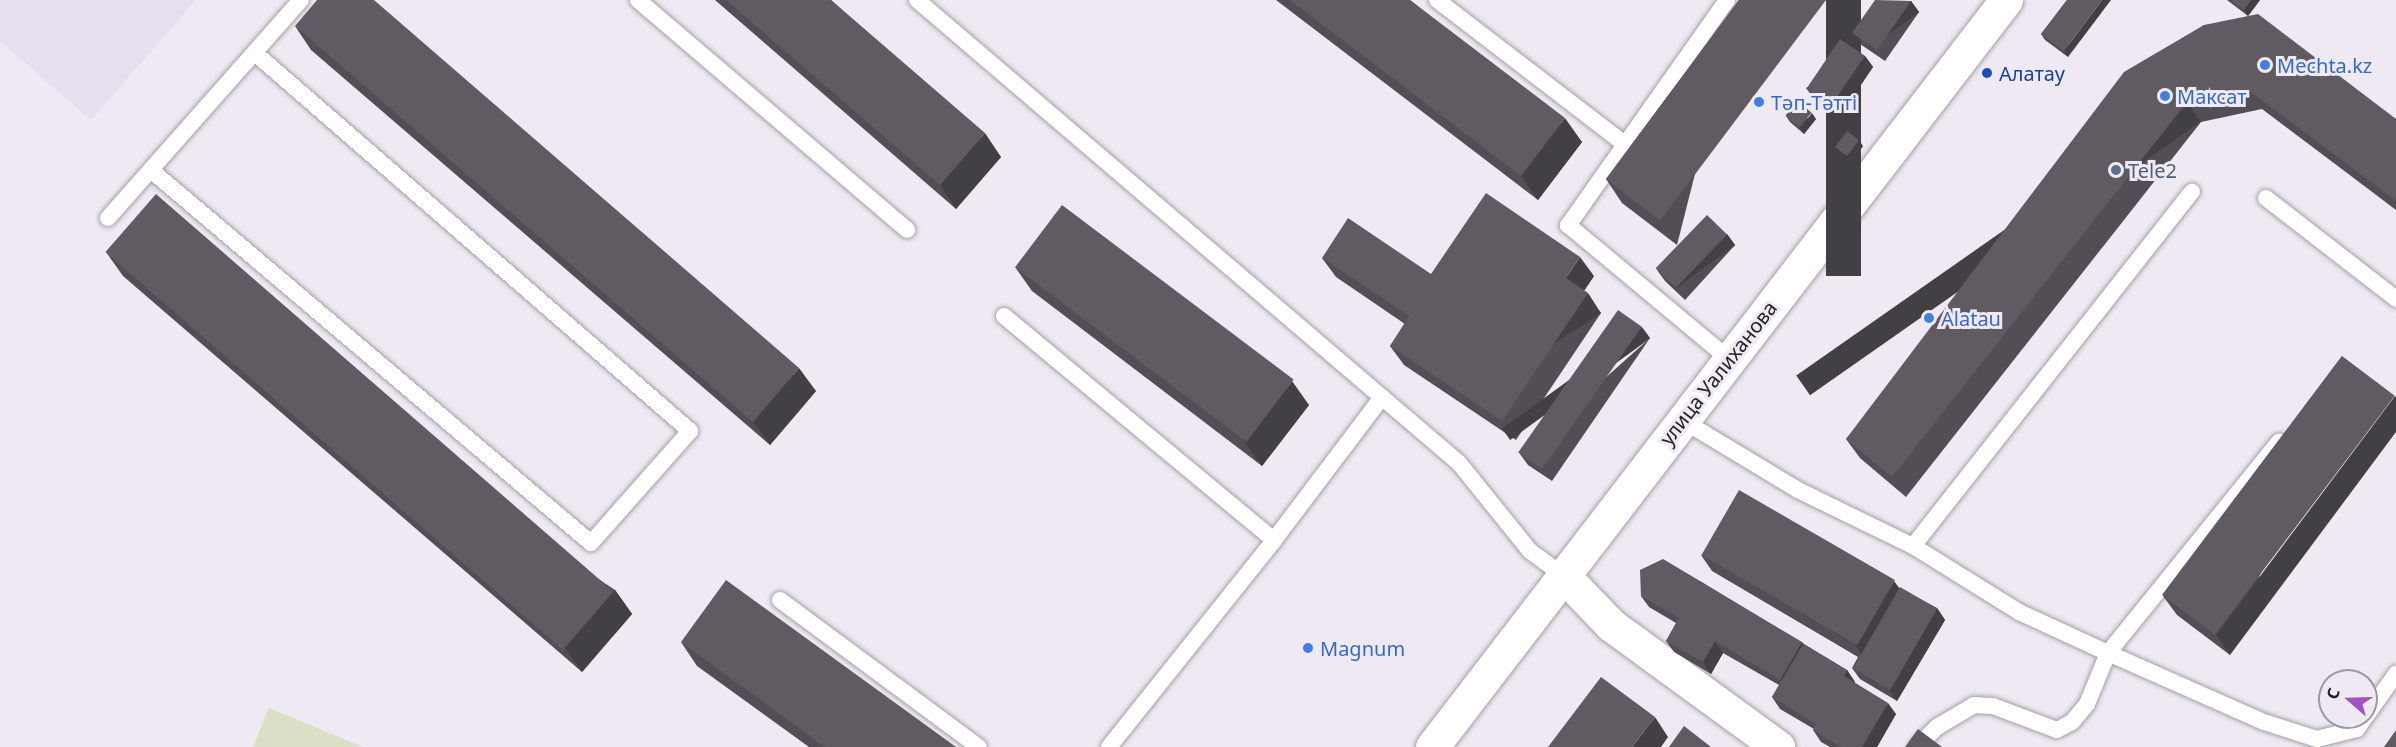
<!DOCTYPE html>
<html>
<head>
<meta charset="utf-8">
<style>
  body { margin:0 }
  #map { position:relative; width:2396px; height:747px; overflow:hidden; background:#eee9f2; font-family:"Noto Sans",sans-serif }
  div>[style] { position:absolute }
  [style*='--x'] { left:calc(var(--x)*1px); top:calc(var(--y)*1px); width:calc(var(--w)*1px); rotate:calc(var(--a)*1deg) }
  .built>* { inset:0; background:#e7deef }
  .green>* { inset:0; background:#dadfc5 }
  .roads { filter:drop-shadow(0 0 2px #a49fa8) drop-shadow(0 0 2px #a49fa8) }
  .service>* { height:16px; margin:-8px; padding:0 8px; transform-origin:8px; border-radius:8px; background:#fff }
  .minor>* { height:33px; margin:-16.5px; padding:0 16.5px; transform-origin:16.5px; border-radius:16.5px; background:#fff }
  .secondary>* { height:33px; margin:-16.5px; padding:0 16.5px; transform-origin:16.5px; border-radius:16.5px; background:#fff }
  .wall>* { inset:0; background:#534e55 }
  .shaded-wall>* { inset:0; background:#434045; transform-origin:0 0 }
  .building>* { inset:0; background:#605b63; transform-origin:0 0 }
  .dots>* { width:16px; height:16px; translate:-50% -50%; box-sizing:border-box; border:3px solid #eee9f2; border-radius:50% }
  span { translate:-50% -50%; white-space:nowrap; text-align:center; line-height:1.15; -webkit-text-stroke:6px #eee9f2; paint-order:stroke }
  .shop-label { font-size:20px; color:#366cbe }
  .left { translate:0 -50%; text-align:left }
  .transit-label { font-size:20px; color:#164399 }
  .service-label { font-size:20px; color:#4e5e75 }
  .street-label { font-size:20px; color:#242225 }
  .north { position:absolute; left:2318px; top:669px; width:60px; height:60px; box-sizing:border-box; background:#eee9f2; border:2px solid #9d99a0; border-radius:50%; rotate:290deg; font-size:16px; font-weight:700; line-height:24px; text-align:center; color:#242225 }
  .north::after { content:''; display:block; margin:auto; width:21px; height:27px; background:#a153c4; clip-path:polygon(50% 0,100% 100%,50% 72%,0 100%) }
</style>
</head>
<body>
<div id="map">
  <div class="built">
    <i style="clip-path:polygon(0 0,196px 0,91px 120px,0 41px)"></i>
  </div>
  <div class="green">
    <i style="clip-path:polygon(269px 708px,363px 747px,253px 747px)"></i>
  </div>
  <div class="roads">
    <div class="service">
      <i style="--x:638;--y:0;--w:354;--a:40.5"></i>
      <i style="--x:917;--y:0;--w:713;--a:40.51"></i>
      <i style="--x:1459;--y:463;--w:113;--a:51.1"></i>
      <i style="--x:1530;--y:551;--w:42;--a:36.3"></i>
      <i style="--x:1437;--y:0;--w:240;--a:37.5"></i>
      <i style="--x:1727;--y:0;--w:276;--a:125.2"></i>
      <i style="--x:1568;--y:225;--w:209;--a:39.8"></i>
      <i style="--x:152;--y:171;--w:575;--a:40.28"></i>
      <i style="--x:591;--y:543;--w:149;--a:-48.5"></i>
      <i style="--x:690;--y:431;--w:575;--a:-139.02"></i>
      <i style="--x:2266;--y:198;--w:165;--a:37.8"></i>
      <i style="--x:108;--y:218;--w:291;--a:-48.5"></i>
      <i style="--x:1004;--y:316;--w:351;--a:39.7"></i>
      <i style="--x:1682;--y:420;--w:135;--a:31.1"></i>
      <i style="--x:1798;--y:490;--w:128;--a:26"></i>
      <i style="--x:1913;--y:546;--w:451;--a:-51.8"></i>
      <i style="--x:1913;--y:546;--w:125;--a:31.9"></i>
      <i style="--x:2019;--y:612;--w:98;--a:24.7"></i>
      <i style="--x:2108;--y:653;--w:272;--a:-51"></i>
      <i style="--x:780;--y:600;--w:247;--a:36.5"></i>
      <i style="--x:2366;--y:716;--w:52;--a:-54.5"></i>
      <i style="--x:1109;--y:747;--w:265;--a:-51.4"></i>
      <i style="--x:1274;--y:540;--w:179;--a:-52.9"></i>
      <i style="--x:1917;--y:747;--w:28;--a:-45"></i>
      <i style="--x:1937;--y:727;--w:43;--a:-30.7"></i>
      <i style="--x:1974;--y:705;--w:19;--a:3"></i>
      <i style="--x:1993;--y:706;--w:68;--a:20.6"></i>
      <i style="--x:2057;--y:730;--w:17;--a:-28"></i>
      <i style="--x:2072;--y:722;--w:23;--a:-50"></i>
      <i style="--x:2087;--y:704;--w:55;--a:-67.6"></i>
      <i style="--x:2108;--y:653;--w:171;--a:23.9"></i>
      <i style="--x:2264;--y:722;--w:56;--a:17.8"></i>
      <i style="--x:2317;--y:739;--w:41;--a:-14"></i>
      <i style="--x:2357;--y:729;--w:14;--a:-56"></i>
    </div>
    <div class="minor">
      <i style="--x:1564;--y:576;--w:68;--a:46.2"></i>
      <i style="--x:1611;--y:625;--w:207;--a:36.1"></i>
    </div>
    <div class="secondary">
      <i style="--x:1432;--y:747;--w:942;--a:-52.46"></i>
    </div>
  </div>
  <div class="wall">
    <i style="clip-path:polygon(715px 0,831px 0,1001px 157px,956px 209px)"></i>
    <i style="clip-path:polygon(1276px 0,1410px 0,1582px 142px,1538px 200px)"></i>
    <i style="clip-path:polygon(1739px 0,1677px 245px,1622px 203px,1606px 179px)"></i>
    <i style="clip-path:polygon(2067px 0,2068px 57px,2045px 40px,2041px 34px)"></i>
    <i style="clip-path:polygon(2227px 0,2260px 0,2248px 16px)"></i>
    <i style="clip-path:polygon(1911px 1px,1919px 12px,1885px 61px,1860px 44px,1852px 33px)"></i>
    <i style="clip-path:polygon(2204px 25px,2396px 119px,2396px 210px,2262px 109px,2201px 122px,1906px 497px,1860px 458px,1846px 439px)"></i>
    <i style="clip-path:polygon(295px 26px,816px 391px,770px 445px,311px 50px)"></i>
    <i style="clip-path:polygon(1865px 56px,1873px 67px,1839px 117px,1814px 99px,1806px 88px)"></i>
    <i style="clip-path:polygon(1786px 116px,1816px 119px,1804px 134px,1790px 122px)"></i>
    <i style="clip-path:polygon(1863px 146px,1852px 162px,1839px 153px,1835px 147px)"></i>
    <i style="clip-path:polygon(1727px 234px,1735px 245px,1685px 300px,1665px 281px,1657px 270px)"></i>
    <i style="clip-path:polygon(106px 252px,615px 590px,632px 614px,582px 672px,123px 276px)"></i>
    <i style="clip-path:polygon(1322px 258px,1431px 274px,1594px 276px,1584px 291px,1601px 313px,1516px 440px,1404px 365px,1390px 346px,1405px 324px,1336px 277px)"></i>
    <i style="clip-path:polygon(1015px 267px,1309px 405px,1262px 466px,1032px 291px)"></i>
    <i style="clip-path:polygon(1650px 338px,1552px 481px,1528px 465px,1520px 454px)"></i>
    <i style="clip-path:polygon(2342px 356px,2230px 655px,2177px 615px,2163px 596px)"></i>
    <i style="clip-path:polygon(1701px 555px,1899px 588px,1937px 608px,1945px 620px,1897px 701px,1860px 679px,1852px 668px,1858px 657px,1712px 571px)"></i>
    <i style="clip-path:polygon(1700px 581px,1847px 670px,1855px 682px,1854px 683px,1896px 714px,1877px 747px,1830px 747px,1821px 742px,1813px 730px,1814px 729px,1780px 709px,1772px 697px,1779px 685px,1723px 653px,1711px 674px,1674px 652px,1666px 641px,1676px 623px,1649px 607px,1641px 596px)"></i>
    <i style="clip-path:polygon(681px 642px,956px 747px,809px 747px,697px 666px)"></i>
  </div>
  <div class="shaded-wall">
    <i style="left:1826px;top:0;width:35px;height:276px"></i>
    <i style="clip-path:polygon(2102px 0,2111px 0,2068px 57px,2064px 51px)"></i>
    <i style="clip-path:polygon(2251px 0,2260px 0,2248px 16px,2244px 10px)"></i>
    <i style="left:1911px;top:1px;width:14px;height:60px;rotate:54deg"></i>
    <i style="clip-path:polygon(1865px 56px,1873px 67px,1839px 117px,1831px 105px)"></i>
    <i style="left:2187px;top:102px;width:24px;height:477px;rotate:55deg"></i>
    <i style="clip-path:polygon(1812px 113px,1816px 119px,1804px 134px,1800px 128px)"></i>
    <i style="clip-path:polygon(1565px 118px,1582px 142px,1538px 200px,1521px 176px)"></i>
    <i style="clip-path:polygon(985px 133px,1001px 157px,956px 209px,940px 185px)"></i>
    <i style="clip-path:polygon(1859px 140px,1863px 146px,1852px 162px,1848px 156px)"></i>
    <i style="left:1727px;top:234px;width:14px;height:74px;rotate:54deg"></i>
    <i style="clip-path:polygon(1580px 257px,1594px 276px,1579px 298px,1566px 278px)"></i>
    <i style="left:1588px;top:293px;width:24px;height:154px;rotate:57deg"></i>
    <i style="left:1642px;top:327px;width:14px;height:173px;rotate:54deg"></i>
    <i style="clip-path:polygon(799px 368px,816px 391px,770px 445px,753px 422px)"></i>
    <i style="clip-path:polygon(1292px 381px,1309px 405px,1262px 466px,1245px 443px)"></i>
    <i style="clip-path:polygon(2395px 396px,2396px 397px,2396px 432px,2230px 655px,2216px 635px)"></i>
    <i style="clip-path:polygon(1894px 581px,1906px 597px,1867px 662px,1856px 646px)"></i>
    <i style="clip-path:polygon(615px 590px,632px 614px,582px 672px,565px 648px)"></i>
    <i style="clip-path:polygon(1937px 608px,1945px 620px,1897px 701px,1889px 690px)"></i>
    <i style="clip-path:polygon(1715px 641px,1723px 653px,1711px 674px,1703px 662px)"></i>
    <i style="clip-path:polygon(1802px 642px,1810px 653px,1788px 691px,1780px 680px)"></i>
    <i style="clip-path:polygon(1847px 670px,1855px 682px,1852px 688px,1844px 676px)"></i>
    <i style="clip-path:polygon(1888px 703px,1896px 714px,1877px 747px,1862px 747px)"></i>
    <i style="clip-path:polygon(1655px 717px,1668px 737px,1661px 747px,1632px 747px)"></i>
  </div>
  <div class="building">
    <i style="clip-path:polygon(317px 0,374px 0,799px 368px,753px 422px,295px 26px)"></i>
    <i style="clip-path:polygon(726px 0,831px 0,985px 133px,940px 185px)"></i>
    <i style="clip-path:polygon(1290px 0,1410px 0,1565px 118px,1521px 176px)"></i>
    <i style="clip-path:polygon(1739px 0,1826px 0,1660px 221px,1606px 179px)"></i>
    <i style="clip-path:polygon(1875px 0,1911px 1px,1877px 50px,1852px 33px)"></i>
    <i style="clip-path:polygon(2067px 0,2102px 0,2064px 51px,2041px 34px)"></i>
    <i style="clip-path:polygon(2231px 0,2251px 0,2244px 10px)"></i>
    <i style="clip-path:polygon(2258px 14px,2396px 119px,2396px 201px,2248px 90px,2187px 102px,1892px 477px,1846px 439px,2124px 72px,2204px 25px)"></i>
    <i style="left:1840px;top:39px;width:30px;height:60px;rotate:34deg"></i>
    <i style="left:1798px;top:101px;width:18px;height:19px;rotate:41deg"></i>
    <i style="left:1847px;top:131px;width:15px;height:20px;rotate:37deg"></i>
    <i style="clip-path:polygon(1486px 193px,1580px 257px,1566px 278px,1588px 293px,1502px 421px,1390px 346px,1409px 316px,1322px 258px,1348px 218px,1431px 274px)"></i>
    <i style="left:156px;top:194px;width:606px;height:77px;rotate:41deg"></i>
    <i style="left:1062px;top:205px;width:290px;height:78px;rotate:37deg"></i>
    <i style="left:1707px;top:215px;width:28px;height:74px;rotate:44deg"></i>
    <i style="left:1618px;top:310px;width:29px;height:174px;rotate:35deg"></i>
    <i style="left:2342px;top:356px;width:66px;height:299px;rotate:37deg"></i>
    <i style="left:1739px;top:490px;width:180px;height:75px;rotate:30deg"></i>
    <i style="clip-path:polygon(1663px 559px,1700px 581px,1697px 585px,1701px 582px,1802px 642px,1780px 680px,1715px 641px,1703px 662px,1666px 641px,1679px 618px,1641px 596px,1640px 570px)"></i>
    <i style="clip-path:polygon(726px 580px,956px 747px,825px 747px,681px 642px)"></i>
    <i style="left:1900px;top:587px;width:43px;height:94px;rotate:30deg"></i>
    <i style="clip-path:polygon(1803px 644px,1847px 670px,1844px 676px,1888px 703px,1862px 747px,1841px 747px,1813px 730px,1816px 724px,1772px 697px)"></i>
    <i style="clip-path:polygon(1601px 677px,1655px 717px,1632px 747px,1548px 747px)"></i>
    <i style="clip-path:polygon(1684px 726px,1711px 747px,1669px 747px)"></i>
    <i style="clip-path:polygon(1918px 729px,1942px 747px,1905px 747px)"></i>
    <i style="clip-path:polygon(2396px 730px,2396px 747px,2384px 747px)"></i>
  </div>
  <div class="dots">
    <i style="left:2265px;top:65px;background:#3f7fe0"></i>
    <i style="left:1987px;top:73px;background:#1a4fb4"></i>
    <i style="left:2165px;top:96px;background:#3f7fe0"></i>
    <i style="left:1759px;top:102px;background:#3f7fe0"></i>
    <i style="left:2116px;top:170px;background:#5c6f8a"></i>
    <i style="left:1929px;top:318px;background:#3f7fe0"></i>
    <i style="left:1308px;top:648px;background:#3f7fe0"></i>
  </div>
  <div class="shop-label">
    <span class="left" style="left:2277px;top:65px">Mechta.kz</span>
    <span class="left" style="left:2177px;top:96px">Максат</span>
    <span class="left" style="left:1771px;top:102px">Тәп-Тәтті</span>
    <span class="left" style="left:1941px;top:318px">Alatau</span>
    <span class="left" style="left:1320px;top:648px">Magnum</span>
  </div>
  <div class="transit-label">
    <span class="left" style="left:1999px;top:73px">Алатау</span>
  </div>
  <div class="service-label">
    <span class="left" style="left:2128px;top:170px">Tele2</span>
  </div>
  <div class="street-label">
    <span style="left:1718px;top:373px;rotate:-52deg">улица Уалиханова</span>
  </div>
  <div class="north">С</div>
</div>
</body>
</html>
